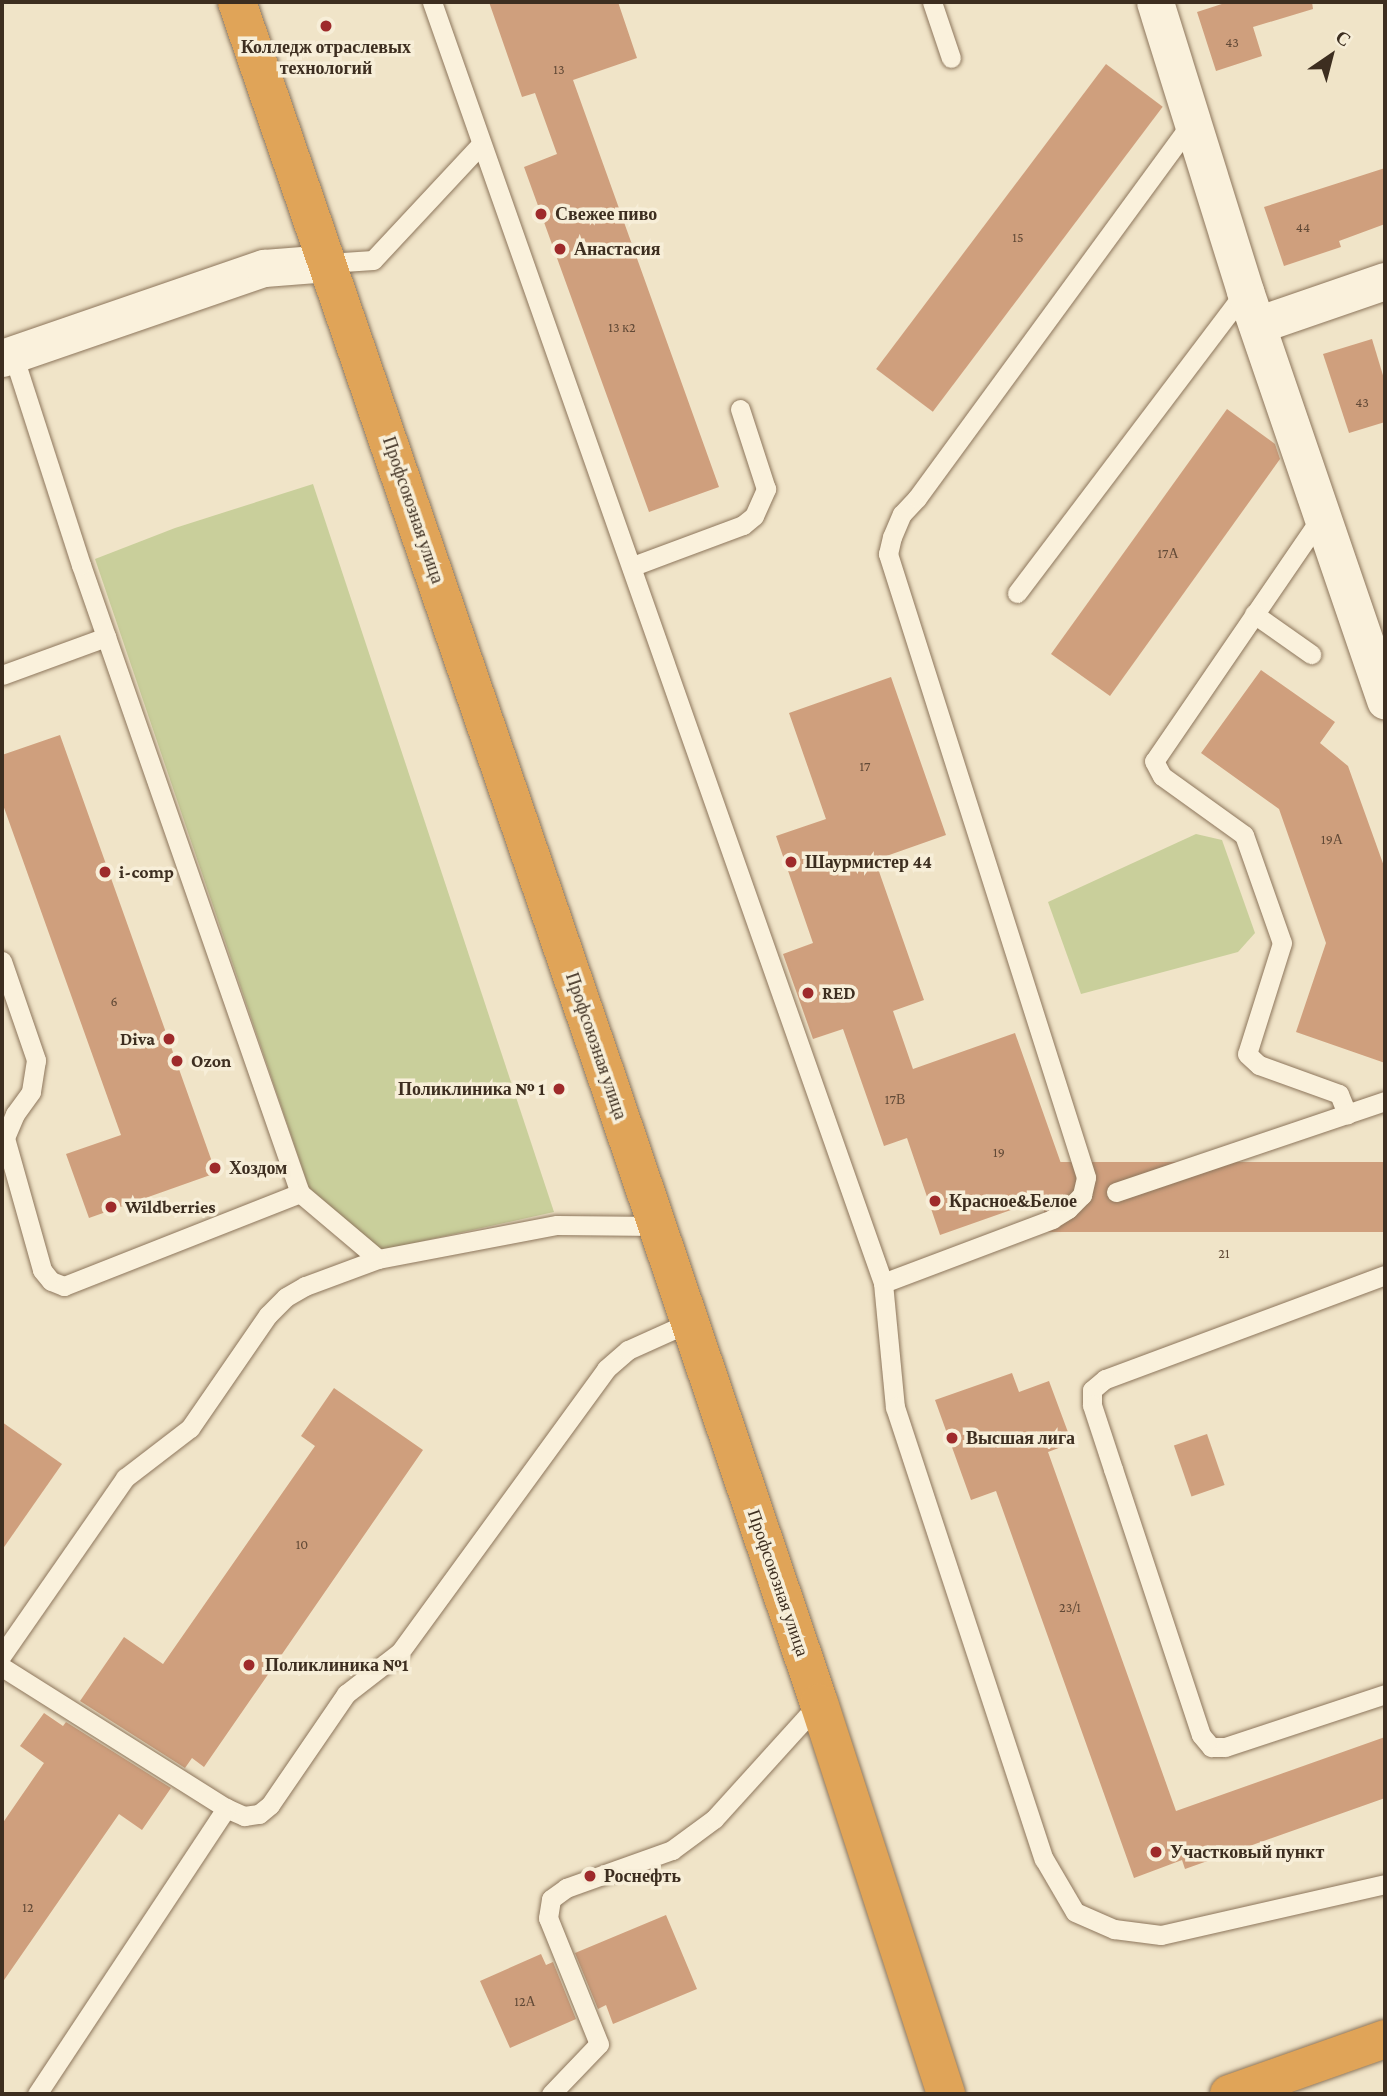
<!DOCTYPE html>
<html>
<head>
<meta charset="utf-8">
<style>
  body { margin:0 }
  #map { position:relative; width:1387px; height:2096px; overflow:hidden; background:#f0e4c8; font-family:"Crimson Pro",serif }
  div>[style] { position:absolute }
  [style*='--x'] { left:calc(var(--x)*1px); top:calc(var(--y)*1px); width:calc(var(--w)*1px); rotate:calc(var(--a)*1deg) }
  .green>* { inset:0; background:#c9cf9b }
  .building>* { inset:0; background:#cf9f7d; transform-origin:0 0 }
  .roads { filter:drop-shadow(0 0 2px #8d765c) drop-shadow(0 0 2px #8d765c) }
  .lane>* { height:19px; margin:-9.5px; padding:0 9.5px; transform-origin:9.5px; border-radius:9.5px; background:#faf1dc }
  .street>* { height:37px; margin:-18.5px; padding:0 18.5px; transform-origin:18.5px; border-radius:18.5px; background:#faf1dc }
  .highway>* { height:38px; margin:-19px; padding:0 19px; transform-origin:19px; border-radius:19px; background:#e0a458 }
  .dots>* { width:19px; height:19px; translate:-50% -50%; box-sizing:border-box; border:4px solid #f7eed8; border-radius:50% }
  span { translate:-50% -50%; white-space:nowrap; text-align:center; line-height:1.15; -webkit-text-stroke:7px #f7eed8; paint-order:stroke }
  .number-label { font-size:14px; color:#624a37 }
  .number-label span { -webkit-text-stroke-width:0 }
  .poi-label { font-size:18px; color:#3d2e20; font-weight:700 }
  .left { translate:0 -50%; text-align:left }
  .right { translate:-100% -50%; text-align:right }
  .street-label { font-size:18px; color:#3d2e20 }
  .frame { position:absolute; inset:0; border:4px solid #3d2e20; pointer-events:none }
  .north { position:absolute; left:1296px; top:21px; width:70px; height:70px; -webkit-text-stroke:5px #f7eed8; paint-order:stroke; rotate:35deg; font-size:19px; font-weight:700; line-height:28px; text-align:center; color:#3d2e20 }
  .north::after { content:''; display:block; margin:auto; width:24px; height:32px; background:#3d2e20; clip-path:polygon(50% 0,100% 100%,50% 72%,0 100%) }
</style>
</head>
<body>
<div id="map">
  <div class="green">
    <i style="clip-path:polygon(313px 484px,554px 1212px,382px 1250px,309px 1188px,95px 559px,175px 528px)"></i>
    <i style="clip-path:polygon(1196px 834px,1222px 840px,1255px 933px,1238px 952px,1081px 994px,1048px 902px)"></i>
  </div>
  <div class="building">
    <i style="clip-path:polygon(489px 2px,618px 2px,637px 58px,573px 80px,719px 487px,649px 512px,524px 167px,557px 154px,535px 93px,522px 97px)"></i>
    <i style="clip-path:polygon(1228px 2px,1312px 2px,1313px 9px,1253px 27px,1262px 56px,1216px 71px,1197px 12px)"></i>
    <i style="left:1106px;top:64px;width:71px;height:382px;rotate:37deg"></i>
    <i style="clip-path:polygon(1385px 168px,1385px 224px,1339px 241px,1341px 247px,1284px 266px,1264px 207px)"></i>
    <i style="clip-path:polygon(1372px 339px,1385px 382px,1385px 422px,1349px 433px,1323px 354px)"></i>
    <i style="clip-path:polygon(1227px 409px,1275px 444px,1280px 459px,1110px 696px,1051px 654px)"></i>
    <i style="clip-path:polygon(1261px 670px,1335px 722px,1320px 743px,1348px 766px,1385px 869px,1385px 1063px,1296px 1032px,1326px 943px,1279px 809px,1201px 753px)"></i>
    <i style="clip-path:polygon(891px 677px,946px 835px,875px 860px,924px 1000px,893px 1011px,913px 1069px,1015px 1033px,1070px 1189px,940px 1235px,907px 1138px,884px 1146px,843px 1029px,813px 1039px,783px 954px,813px 943px,776px 836px,826px 819px,789px 713px)"></i>
    <i style="clip-path:polygon(60px 735px,216px 1173px,89px 1218px,66px 1154px,121px 1135px,2px 802px,2px 755px)"></i>
    <i style="left:1385px;top:1162px;width:70px;height:341px;rotate:90deg"></i>
    <i style="clip-path:polygon(1012px 1373px,1019px 1392px,1049px 1381px,1072px 1443px,1048px 1452px,1176px 1811px,1385px 1737px,1385px 1798px,1185px 1869px,1182px 1860px,1134px 1878px,996px 1491px,971px 1500px,935px 1400px)"></i>
    <i style="clip-path:polygon(334px 1388px,423px 1450px,204px 1767px,192px 1758px,185px 1768px,80px 1701px,124px 1637px,163px 1664px,315px 1446px,301px 1436px)"></i>
    <i style="clip-path:polygon(2px 1422px,62px 1464px,2px 1550px)"></i>
    <i style="left:1207px;top:1434px;width:54px;height:35px;rotate:71deg"></i>
    <i style="clip-path:polygon(44px 1713px,63px 1726px,66px 1722px,171px 1788px,142px 1830px,119px 1814px,2px 1983px,2px 1824px,44px 1763px,20px 1746px)"></i>
    <i style="clip-path:polygon(666px 1915px,697px 1989px,613px 2024px,606px 2005px,598px 2009px,575px 1953px)"></i>
    <i style="clip-path:polygon(541px 1954px,546px 1965px,553px 1962px,576px 2019px,510px 2048px,480px 1981px)"></i>
  </div>
  <div class="roads">
    <div class="lane">
      <i style="--x:432;--y:2;--w:1358;--a:70.6"></i>
      <i style="--x:883;--y:1283;--w:125;--a:84.5"></i>
      <i style="--x:895;--y:1407;--w:476;--a:71.8"></i>
      <i style="--x:1044;--y:1859;--w:61;--a:59.7"></i>
      <i style="--x:1075;--y:1912;--w:43;--a:23.6"></i>
      <i style="--x:1114;--y:1929;--w:47;--a:7.3"></i>
      <i style="--x:1161;--y:1935;--w:230;--a:-12.8"></i>
      <i style="--x:932;--y:2;--w:59;--a:71.3"></i>
      <i style="--x:328;--y:263;--w:45;--a:-3.8"></i>
      <i style="--x:373;--y:260;--w:158;--a:-47"></i>
      <i style="--x:1322;--y:516;--w:297;--a:124.4"></i>
      <i style="--x:1154;--y:761;--w:17;--a:62"></i>
      <i style="--x:1162;--y:776;--w:101;--a:35.7"></i>
      <i style="--x:1244;--y:835;--w:114;--a:70.6"></i>
      <i style="--x:1282;--y:943;--w:116;--a:107.5"></i>
      <i style="--x:1247;--y:1054;--w:16;--a:43"></i>
      <i style="--x:1259;--y:1065;--w:85;--a:19.9"></i>
      <i style="--x:1339;--y:1094;--w:22;--a:68"></i>
      <i style="--x:633;--y:566;--w:117;--a:-20.4"></i>
      <i style="--x:743;--y:525;--w:14;--a:-39"></i>
      <i style="--x:754;--y:516;--w:30;--a:-66"></i>
      <i style="--x:766;--y:489;--w:84;--a:-108"></i>
      <i style="--x:1017;--y:593;--w:378;--a:-52.9"></i>
      <i style="--x:1254;--y:614;--w:70;--a:35.1"></i>
      <i style="--x:2;--y:675;--w:111;--a:-20.1"></i>
      <i style="--x:2;--y:961;--w:105;--a:71"></i>
      <i style="--x:36;--y:1060;--w:32;--a:99"></i>
      <i style="--x:31;--y:1092;--w:27;--a:126"></i>
      <i style="--x:15;--y:1114;--w:26;--a:113"></i>
      <i style="--x:5;--y:1138;--w:137;--a:74.3"></i>
      <i style="--x:42;--y:1270;--w:14;--a:51"></i>
      <i style="--x:51;--y:1281;--w:14;--a:21"></i>
      <i style="--x:64;--y:1286;--w:254;--a:-21.5"></i>
      <i style="--x:300;--y:1193;--w:665;--a:-109.22"></i>
      <i style="--x:81;--y:565;--w:222;--a:-107.9"></i>
      <i style="--x:1116;--y:1192;--w:284;--a:-18.7"></i>
      <i style="--x:300;--y:1193;--w:102;--a:40.2"></i>
      <i style="--x:378;--y:1259;--w:182;--a:-10.8"></i>
      <i style="--x:557;--y:1225;--w:100;--a:0.6"></i>
      <i style="--x:1385;--y:1275;--w:299;--a:159.6"></i>
      <i style="--x:1105;--y:1379;--w:17;--a:140"></i>
      <i style="--x:1092;--y:1390;--w:15;--a:90"></i>
      <i style="--x:1092;--y:1405;--w:67;--a:71.8"></i>
      <i style="--x:1113;--y:1469;--w:280;--a:71.7"></i>
      <i style="--x:1201;--y:1735;--w:16;--a:50"></i>
      <i style="--x:1211;--y:1747;--w:14;--a:0"></i>
      <i style="--x:1225;--y:1747;--w:169;--a:-18.3"></i>
      <i style="--x:883;--y:1283;--w:181;--a:-20.7"></i>
      <i style="--x:1052;--y:1219;--w:19;--a:-32"></i>
      <i style="--x:1068;--y:1209;--w:20;--a:-45"></i>
      <i style="--x:1082;--y:1195;--w:18;--a:-77"></i>
      <i style="--x:1086;--y:1177;--w:654;--a:-107.63"></i>
      <i style="--x:888;--y:554;--w:17;--a:-77"></i>
      <i style="--x:892;--y:537;--w:25;--a:-67"></i>
      <i style="--x:902;--y:514;--w:22;--a:-47"></i>
      <i style="--x:917;--y:498;--w:467;--a:-53.8"></i>
      <i style="--x:2;--y:1655;--w:216;--a:-55.2"></i>
      <i style="--x:125;--y:1478;--w:82;--a:-37.6"></i>
      <i style="--x:190;--y:1428;--w:137;--a:-55.4"></i>
      <i style="--x:268;--y:1315;--w:25;--a:-45"></i>
      <i style="--x:286;--y:1297;--w:22;--a:-30"></i>
      <i style="--x:305;--y:1286;--w:78;--a:-20.3"></i>
      <i style="--x:2;--y:1667;--w:265;--a:32.2"></i>
      <i style="--x:226;--y:1808;--w:20;--a:24"></i>
      <i style="--x:244;--y:1816;--w:15;--a:-8"></i>
      <i style="--x:259;--y:1814;--w:14;--a:-39"></i>
      <i style="--x:270;--y:1805;--w:135;--a:-55.6"></i>
      <i style="--x:346;--y:1694;--w:68;--a:-37.9"></i>
      <i style="--x:400;--y:1652;--w:350;--a:-53.9"></i>
      <i style="--x:606;--y:1369;--w:29;--a:-41"></i>
      <i style="--x:628;--y:1350;--w:68;--a:-24.3"></i>
      <i style="--x:37;--y:2094;--w:343;--a:-56.5"></i>
      <i style="--x:551;--y:2094;--w:69;--a:-46.2"></i>
      <i style="--x:599;--y:2044;--w:136;--a:-112"></i>
      <i style="--x:548;--y:1918;--w:19;--a:-81"></i>
      <i style="--x:551;--y:1899;--w:19;--a:-36"></i>
      <i style="--x:566;--y:1888;--w:113;--a:-19.7"></i>
      <i style="--x:672;--y:1850;--w:52;--a:-36.4"></i>
      <i style="--x:714;--y:1819;--w:156;--a:-47.8"></i>
    </div>
    <div class="street">
      <i style="--x:1155;--y:2;--w:303;--a:72.7"></i>
      <i style="--x:1245;--y:291;--w:433;--a:71.1"></i>
      <i style="--x:1257;--y:325;--w:135;--a:-19"></i>
      <i style="--x:2;--y:358;--w:277;--a:-19"></i>
      <i style="--x:264;--y:268;--w:64;--a:-4.5"></i>
    </div>
    <div class="highway">
      <i style="--x:237;--y:2;--w:1132;--a:71.02"></i>
      <i style="--x:605;--y:1072;--w:666;--a:71.27"></i>
      <i style="--x:819;--y:1703;--w:411;--a:72"></i>
      <i style="--x:1229;--y:2094;--w:165;--a:-19.4"></i>
    </div>
  </div>
  <div class="dots">
    <i style="left:326px;top:26px;background:#9e2a2b"></i>
    <i style="left:541px;top:214px;background:#9e2a2b"></i>
    <i style="left:560px;top:249px;background:#9e2a2b"></i>
    <i style="left:791px;top:862px;background:#9e2a2b"></i>
    <i style="left:105px;top:872px;background:#9e2a2b"></i>
    <i style="left:808px;top:993px;background:#9e2a2b"></i>
    <i style="left:169px;top:1039px;background:#9e2a2b"></i>
    <i style="left:177px;top:1061px;background:#9e2a2b"></i>
    <i style="left:559px;top:1089px;background:#9e2a2b"></i>
    <i style="left:215px;top:1168px;background:#9e2a2b"></i>
    <i style="left:935px;top:1201px;background:#9e2a2b"></i>
    <i style="left:111px;top:1207px;background:#9e2a2b"></i>
    <i style="left:952px;top:1438px;background:#9e2a2b"></i>
    <i style="left:249px;top:1665px;background:#9e2a2b"></i>
    <i style="left:1156px;top:1852px;background:#9e2a2b"></i>
    <i style="left:590px;top:1876px;background:#9e2a2b"></i>
  </div>
  <div class="number-label">
    <span style="left:1232px;top:42px">43</span>
    <span style="left:559px;top:69px">13</span>
    <span style="left:1303px;top:227px">44</span>
    <span style="left:1018px;top:237px">15</span>
    <span style="left:622px;top:327px">13 к2</span>
    <span style="left:1362px;top:402px">43</span>
    <span style="left:1168px;top:553px">17А</span>
    <span style="left:865px;top:766px">17</span>
    <span style="left:1332px;top:839px">19А</span>
    <span style="left:114px;top:1001px">6</span>
    <span style="left:895px;top:1099px">17В</span>
    <span style="left:999px;top:1152px">19</span>
    <span style="left:1224px;top:1253px">21</span>
    <span style="left:302px;top:1544px">10</span>
    <span style="left:1070px;top:1607px">23/1</span>
    <span style="left:28px;top:1907px">12</span>
    <span style="left:525px;top:2001px">12А</span>
  </div>
  <div class="poi-label">
    <span style="left:326px;top:58px">Колледж отраслевых<br>технологий</span>
    <span class="left" style="left:555px;top:214px">Свежее пиво</span>
    <span class="left" style="left:574px;top:249px">Анастасия</span>
    <span class="left" style="left:805px;top:862px">Шаурмистер 44</span>
    <span class="left" style="left:119px;top:872px">i-comp</span>
    <span class="left" style="left:822px;top:993px">RED</span>
    <span class="right" style="left:155px;top:1039px">Diva</span>
    <span class="left" style="left:191px;top:1061px">Ozon</span>
    <span class="right" style="left:545px;top:1089px">Поликлиника № 1</span>
    <span class="left" style="left:229px;top:1168px">Хоздом</span>
    <span class="left" style="left:949px;top:1201px">Красное&amp;Белое</span>
    <span class="left" style="left:125px;top:1207px">Wildberries</span>
    <span class="left" style="left:966px;top:1438px">Высшая лига</span>
    <span class="left" style="left:265px;top:1665px">Поликлиника №1</span>
    <span class="left" style="left:1170px;top:1852px">Участковый пункт</span>
    <span class="left" style="left:604px;top:1876px">Роснефть</span>
  </div>
  <div class="street-label">
    <span style="left:413px;top:510px;rotate:71deg">Профсоюзная улица</span>
    <span style="left:596px;top:1046px;rotate:71deg">Профсоюзная улица</span>
    <span style="left:778px;top:1583px;rotate:71deg">Профсоюзная улица</span>
  </div>
  <div class="frame"></div>
  <div class="north">С</div>
</div>
</body>
</html>
